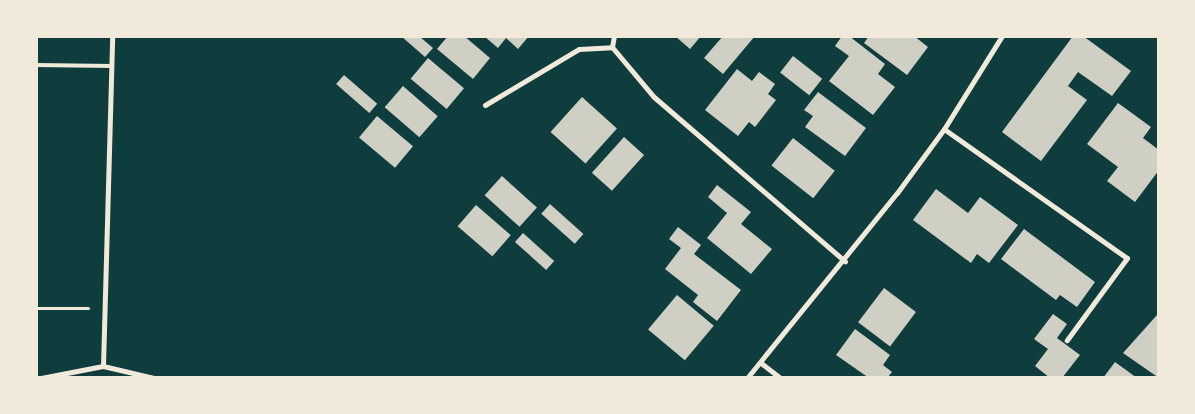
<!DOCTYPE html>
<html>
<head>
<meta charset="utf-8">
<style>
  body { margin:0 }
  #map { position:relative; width:1195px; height:414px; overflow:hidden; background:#0f3d3e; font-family:"Fira Sans",sans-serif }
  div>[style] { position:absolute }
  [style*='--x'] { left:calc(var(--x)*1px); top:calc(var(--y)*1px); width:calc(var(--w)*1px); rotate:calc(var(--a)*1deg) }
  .building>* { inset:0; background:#cfcfc3; transform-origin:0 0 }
  .path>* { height:3px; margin:-1.5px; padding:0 1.5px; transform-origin:1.5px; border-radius:1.5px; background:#f1e9da }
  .service>* { height:4px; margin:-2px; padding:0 2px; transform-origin:2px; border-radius:2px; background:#f1e9da }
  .minor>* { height:5px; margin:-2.5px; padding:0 2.5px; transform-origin:2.5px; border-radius:2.5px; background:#f1e9da }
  span { translate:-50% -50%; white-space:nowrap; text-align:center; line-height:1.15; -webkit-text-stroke:4.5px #f1e9da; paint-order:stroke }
  .frame { position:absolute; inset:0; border:38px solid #f1e9da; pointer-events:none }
</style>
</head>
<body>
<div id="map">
  <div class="building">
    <i style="clip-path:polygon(401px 36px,419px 36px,433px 48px,425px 57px)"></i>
    <i style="clip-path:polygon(448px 36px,464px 36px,490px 58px,473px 79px,437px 49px)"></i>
    <i style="clip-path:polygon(484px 36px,529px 36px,518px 49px,506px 38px,498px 48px)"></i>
    <i style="clip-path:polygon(675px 36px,701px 36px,690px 49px)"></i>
    <i style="clip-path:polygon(723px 36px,755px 36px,723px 74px,704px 58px)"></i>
    <i style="clip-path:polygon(842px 36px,849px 36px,885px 64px,878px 74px,895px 87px,873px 115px,829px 81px,849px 56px,835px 46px)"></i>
    <i style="clip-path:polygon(869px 36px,914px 36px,928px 47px,907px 75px,864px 43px)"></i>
    <i style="clip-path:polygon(1073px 36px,1083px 36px,1131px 71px,1112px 96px,1078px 72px,1068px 86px,1087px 100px,1041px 161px,1002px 132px)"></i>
    <i style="left:793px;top:56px;width:37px;height:21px;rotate:38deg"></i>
    <i style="left:428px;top:58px;width:47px;height:27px;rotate:40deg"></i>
    <i style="clip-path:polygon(737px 69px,752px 81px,759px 72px,775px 84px,768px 94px,776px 100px,755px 127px,749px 122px,738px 136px,705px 110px)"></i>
    <i style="left:344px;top:75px;width:44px;height:12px;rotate:41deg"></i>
    <i style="left:403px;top:86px;width:46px;height:28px;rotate:41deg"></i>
    <i style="clip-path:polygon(818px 92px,866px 128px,845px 156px,805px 127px,813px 116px,804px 110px)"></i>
    <i style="left:582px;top:97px;width:47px;height:47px;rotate:42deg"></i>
    <i style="clip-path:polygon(1118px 103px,1151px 127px,1143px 138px,1159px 150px,1159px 170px,1135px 202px,1107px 181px,1118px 167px,1087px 144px)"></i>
    <i style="left:377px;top:116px;width:47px;height:28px;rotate:40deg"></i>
    <i style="left:624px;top:137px;width:27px;height:48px;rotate:42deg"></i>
    <i style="left:793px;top:138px;width:53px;height:35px;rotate:38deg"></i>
    <i style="left:502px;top:176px;width:47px;height:26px;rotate:42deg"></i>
    <i style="clip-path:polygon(717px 185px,751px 212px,741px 224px,772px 249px,751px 274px,707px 238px,727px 213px,708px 197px)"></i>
    <i style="clip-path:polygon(936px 189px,968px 213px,980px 197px,1018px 225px,989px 263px,977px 254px,971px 263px,913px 220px)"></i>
    <i style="left:550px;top:204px;width:45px;height:13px;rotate:42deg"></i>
    <i style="left:476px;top:205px;width:46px;height:28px;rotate:41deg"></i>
    <i style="clip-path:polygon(678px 227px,701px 245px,694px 254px,741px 290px,717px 321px,693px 302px,698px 295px,665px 269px,681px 248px,669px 239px)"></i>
    <i style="clip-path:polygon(1024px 229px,1095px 282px,1077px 307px,1060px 295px,1056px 300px,1001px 259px)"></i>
    <i style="left:523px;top:233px;width:42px;height:12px;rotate:42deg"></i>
    <i style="left:884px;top:288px;width:40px;height:43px;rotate:37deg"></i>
    <i style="left:677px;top:295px;width:48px;height:45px;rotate:40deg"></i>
    <i style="clip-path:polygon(1053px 314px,1067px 324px,1057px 338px,1080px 355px,1062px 378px,1050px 378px,1035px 366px,1048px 349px,1034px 339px)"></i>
    <i style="clip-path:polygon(1157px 315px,1159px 317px,1159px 378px,1123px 353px)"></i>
    <i style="clip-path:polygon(855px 329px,890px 355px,883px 365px,892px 372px,887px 378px,869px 378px,836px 355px)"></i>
    <i style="clip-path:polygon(1115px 362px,1137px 378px,1103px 378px)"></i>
  </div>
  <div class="path">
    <i style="--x:36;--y:308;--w:52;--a:0"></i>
  </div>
  <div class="service">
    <i style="--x:36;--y:65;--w:76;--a:0.8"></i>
  </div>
  <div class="minor">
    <i style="--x:612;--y:47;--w:65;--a:50"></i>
    <i style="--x:654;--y:97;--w:252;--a:40.7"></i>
    <i style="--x:485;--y:105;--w:109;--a:-30.8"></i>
    <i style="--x:579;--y:49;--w:33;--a:-3"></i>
    <i style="--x:612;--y:47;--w:11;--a:-80"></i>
    <i style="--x:944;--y:129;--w:224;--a:35.2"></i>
    <i style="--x:1127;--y:258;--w:102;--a:126.2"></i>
    <i style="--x:761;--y:363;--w:24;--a:38"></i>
    <i style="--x:103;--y:366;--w:330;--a:-88.4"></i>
    <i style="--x:41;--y:378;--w:63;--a:-11"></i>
    <i style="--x:103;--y:366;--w:52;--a:13.2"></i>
    <i style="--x:747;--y:378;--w:238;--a:-51"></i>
    <i style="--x:897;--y:193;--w:79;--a:-53.7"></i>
    <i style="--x:944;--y:129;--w:110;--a:-58.1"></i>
  </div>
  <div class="frame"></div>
</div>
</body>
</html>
